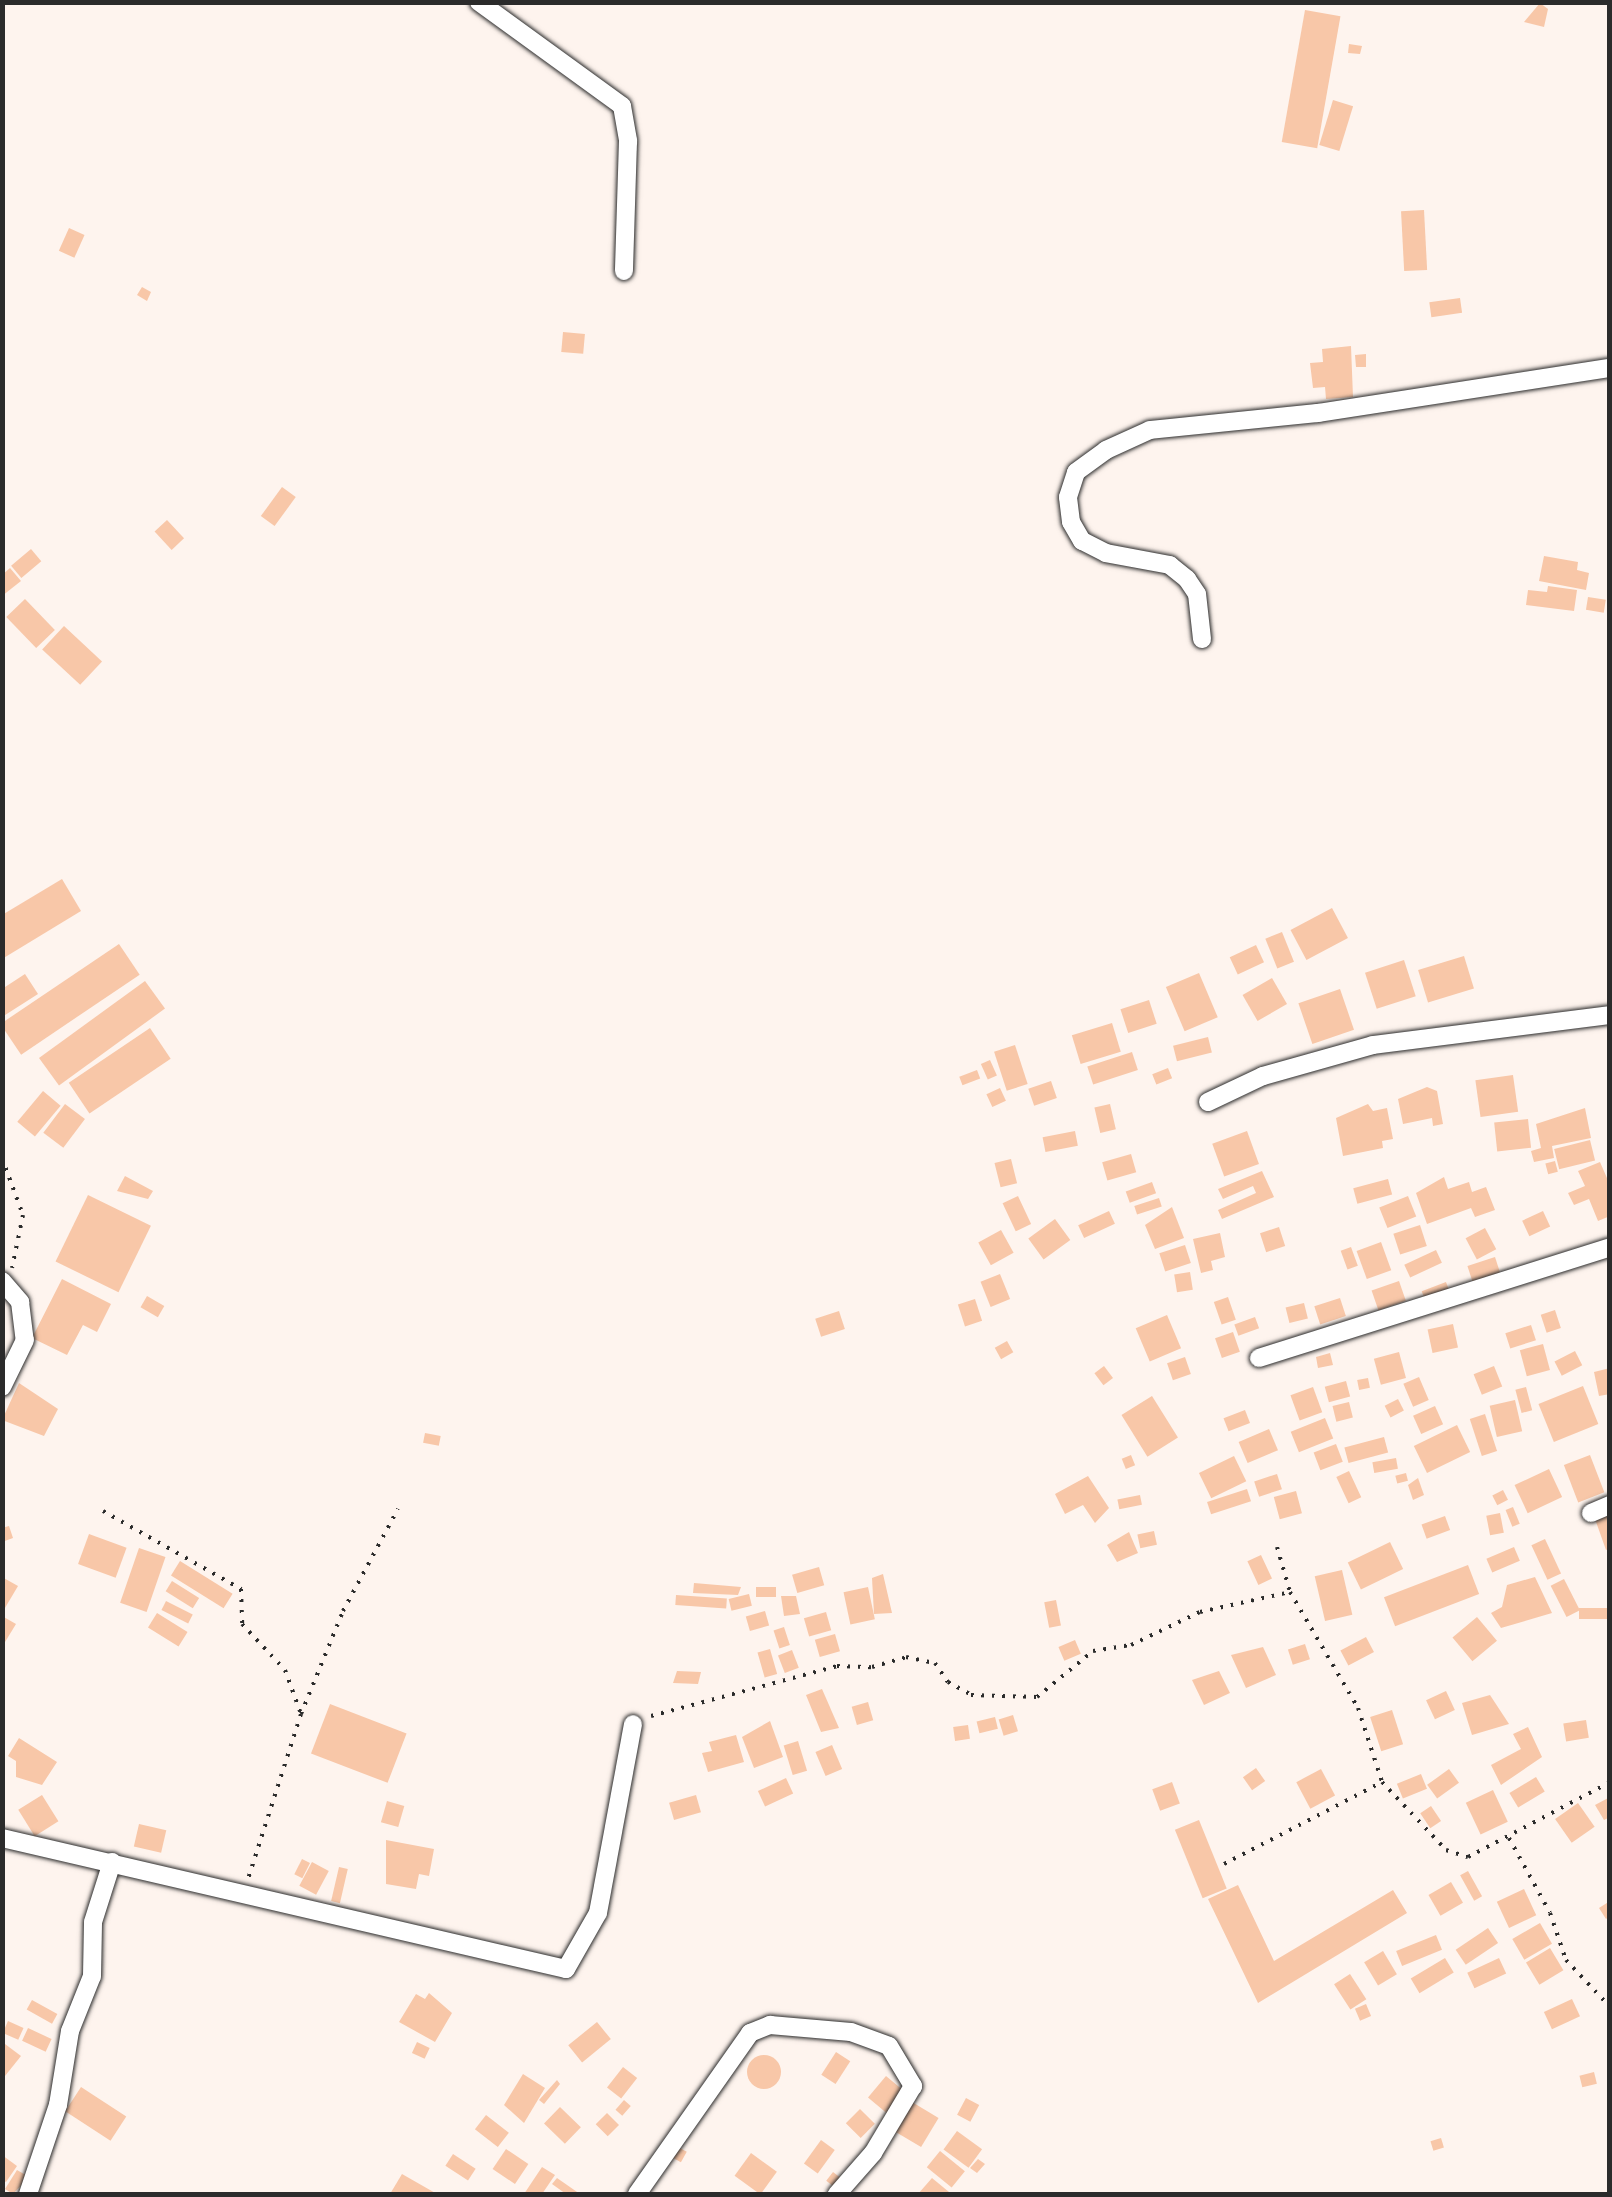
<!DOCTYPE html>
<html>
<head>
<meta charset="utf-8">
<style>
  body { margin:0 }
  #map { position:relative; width:1612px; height:2197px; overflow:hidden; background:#fef4ee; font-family:"Shantell Sans",sans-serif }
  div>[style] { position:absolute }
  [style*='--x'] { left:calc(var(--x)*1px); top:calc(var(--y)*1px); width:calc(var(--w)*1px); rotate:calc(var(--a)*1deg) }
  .building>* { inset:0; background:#f8c7a8; transform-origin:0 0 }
  .round { border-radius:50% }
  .path>* { height:4px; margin-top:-2px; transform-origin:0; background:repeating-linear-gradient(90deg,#2b2b2b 0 2.5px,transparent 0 10.5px) }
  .roads { filter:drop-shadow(0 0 2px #2b2b2b) drop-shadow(0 0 2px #2b2b2b) }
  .minor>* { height:18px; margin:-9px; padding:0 9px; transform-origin:9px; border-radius:9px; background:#fff }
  span { translate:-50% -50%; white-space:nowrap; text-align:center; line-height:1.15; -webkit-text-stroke:8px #fff; paint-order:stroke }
  .frame { position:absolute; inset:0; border:5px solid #2b2b2b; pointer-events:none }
</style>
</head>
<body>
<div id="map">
  <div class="building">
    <i style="clip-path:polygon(1540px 3px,1548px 9px,1544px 27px,1524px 22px)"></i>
    <i style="left:1305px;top:10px;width:36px;height:134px;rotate:10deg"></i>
    <i style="clip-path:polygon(1349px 44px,1362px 46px,1360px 54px,1348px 53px)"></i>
    <i style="left:1333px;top:100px;width:21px;height:47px;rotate:17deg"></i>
    <i style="left:1424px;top:210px;width:60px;height:23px;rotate:87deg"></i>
    <i style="left:69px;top:228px;width:17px;height:25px;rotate:24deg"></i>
    <i style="clip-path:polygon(142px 287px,151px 292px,147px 301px,137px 295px)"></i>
    <i style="left:1460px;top:298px;width:15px;height:31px;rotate:82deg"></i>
    <i style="left:563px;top:332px;width:22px;height:20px;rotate:5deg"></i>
    <i style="clip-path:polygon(1351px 346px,1353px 397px,1326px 399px,1325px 387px,1313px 388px,1310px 363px,1323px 362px,1322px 349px)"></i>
    <i style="clip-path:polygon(1366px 354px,1366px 367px,1356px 367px,1355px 355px)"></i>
    <i style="left:282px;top:487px;width:17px;height:36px;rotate:36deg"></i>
    <i style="left:167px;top:520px;width:25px;height:17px;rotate:47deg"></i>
    <i style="left:31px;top:549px;width:16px;height:26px;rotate:50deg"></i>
    <i style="clip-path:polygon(1544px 556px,1578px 562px,1577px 570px,1589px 573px,1586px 590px,1539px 581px)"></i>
    <i style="clip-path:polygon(10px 568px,21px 581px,2px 596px,2px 575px)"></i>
    <i style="clip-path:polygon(1548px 586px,1577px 590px,1574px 611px,1526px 605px,1528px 590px,1547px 592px)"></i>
    <i style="left:1588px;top:597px;width:18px;height:13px;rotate:9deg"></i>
    <i style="left:25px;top:599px;width:43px;height:26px;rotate:46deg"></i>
    <i style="left:64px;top:626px;width:52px;height:32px;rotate:43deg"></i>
    <i style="clip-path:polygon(62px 879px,81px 911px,2px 959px,2px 915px)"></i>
    <i style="left:1332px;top:908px;width:34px;height:47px;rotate:62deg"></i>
    <i style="left:1282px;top:932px;width:32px;height:18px;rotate:68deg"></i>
    <i style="left:119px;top:944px;width:37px;height:143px;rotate:56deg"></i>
    <i style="left:1256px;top:945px;width:19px;height:29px;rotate:65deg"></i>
    <i style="left:1464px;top:956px;width:34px;height:48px;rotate:73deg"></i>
    <i style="left:1404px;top:960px;width:38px;height:41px;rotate:72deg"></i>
    <i style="left:1199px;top:973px;width:48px;height:36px;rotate:67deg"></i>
    <i style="clip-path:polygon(25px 974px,38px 994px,2px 1017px,2px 989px)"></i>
    <i style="left:1272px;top:978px;width:30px;height:34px;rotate:60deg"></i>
    <i style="left:145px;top:981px;width:34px;height:131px;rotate:54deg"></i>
    <i style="left:1340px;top:989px;width:43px;height:44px;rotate:71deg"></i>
    <i style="left:1149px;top:1000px;width:25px;height:30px;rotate:72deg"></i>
    <i style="left:1112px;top:1023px;width:30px;height:42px;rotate:73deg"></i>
    <i style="left:150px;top:1028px;width:37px;height:98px;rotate:56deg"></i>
    <i style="left:1208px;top:1037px;width:16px;height:36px;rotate:76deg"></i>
    <i style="left:1015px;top:1045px;width:41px;height:22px;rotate:72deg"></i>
    <i style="left:1132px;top:1052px;width:19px;height:47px;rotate:72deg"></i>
    <i style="left:990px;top:1060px;width:17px;height:10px;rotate:66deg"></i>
    <i style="left:1168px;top:1068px;width:11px;height:17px;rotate:68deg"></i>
    <i style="left:977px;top:1070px;width:9px;height:19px;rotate:69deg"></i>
    <i style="left:1513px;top:1075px;width:37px;height:38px;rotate:82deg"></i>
    <i style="left:1051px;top:1081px;width:18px;height:24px;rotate:71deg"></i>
    <i style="clip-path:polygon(1427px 1087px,1437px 1091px,1443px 1124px,1433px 1126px,1432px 1118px,1403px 1124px,1398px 1099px)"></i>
    <i style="left:1000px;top:1088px;width:14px;height:15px;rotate:65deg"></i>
    <i style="left:43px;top:1091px;width:23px;height:40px;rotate:40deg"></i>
    <i style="left:65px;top:1104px;width:25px;height:36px;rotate:37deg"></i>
    <i style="left:1110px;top:1104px;width:26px;height:16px;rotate:77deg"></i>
    <i style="clip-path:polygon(1368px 1104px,1373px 1111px,1387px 1108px,1393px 1139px,1382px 1141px,1383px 1148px,1343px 1156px,1336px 1118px)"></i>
    <i style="clip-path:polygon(1585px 1108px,1591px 1138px,1552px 1146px,1554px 1158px,1534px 1162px,1531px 1151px,1541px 1148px,1536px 1124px)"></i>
    <i style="left:1528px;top:1119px;width:29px;height:34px;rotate:84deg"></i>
    <i style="left:1075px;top:1131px;width:15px;height:33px;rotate:79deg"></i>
    <i style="left:1247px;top:1131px;width:35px;height:37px;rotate:70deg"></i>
    <i style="left:1590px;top:1140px;width:21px;height:37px;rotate:76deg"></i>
    <i style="left:1131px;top:1154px;width:19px;height:30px;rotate:74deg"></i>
    <i style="left:1011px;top:1159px;width:25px;height:17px;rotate:76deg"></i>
    <i style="left:1555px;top:1161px;width:11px;height:10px;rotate:75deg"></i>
    <i style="clip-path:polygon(1600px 1162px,1610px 1185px,1610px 1216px,1598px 1221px,1589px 1199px,1574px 1205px,1568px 1193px,1585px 1186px,1578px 1171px)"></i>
    <i style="clip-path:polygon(1262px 1171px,1274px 1197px,1222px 1219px,1218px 1210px,1256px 1193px,1253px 1186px,1223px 1199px,1218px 1189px)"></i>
    <i style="clip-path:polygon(125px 1176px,153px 1191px,148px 1199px,117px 1191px)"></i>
    <i style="clip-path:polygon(1444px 1177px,1448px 1189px,1469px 1182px,1472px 1192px,1486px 1187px,1495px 1210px,1475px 1217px,1471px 1208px,1427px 1224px,1416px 1193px)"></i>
    <i style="left:1388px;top:1179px;width:16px;height:36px;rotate:75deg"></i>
    <i style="left:1152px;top:1182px;width:12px;height:28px;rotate:70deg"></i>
    <i style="left:88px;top:1195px;width:70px;height:74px;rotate:26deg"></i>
    <i style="left:1018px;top:1196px;width:31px;height:17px;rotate:65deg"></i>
    <i style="left:1408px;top:1196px;width:22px;height:31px;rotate:68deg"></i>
    <i style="left:1159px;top:1198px;width:9px;height:26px;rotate:72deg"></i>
    <i style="clip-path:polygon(1172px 1207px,1184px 1238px,1155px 1249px,1145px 1225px)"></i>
    <i style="left:1109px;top:1211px;width:14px;height:34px;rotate:65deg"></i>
    <i style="left:1543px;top:1211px;width:17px;height:23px;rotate:65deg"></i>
    <i style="left:1055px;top:1219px;width:26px;height:33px;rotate:54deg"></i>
    <i style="left:1420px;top:1225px;width:22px;height:28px;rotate:72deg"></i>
    <i style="left:1279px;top:1227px;width:20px;height:20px;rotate:72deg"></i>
    <i style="left:1485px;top:1228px;width:24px;height:22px;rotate:62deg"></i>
    <i style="left:1001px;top:1230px;width:26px;height:26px;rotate:61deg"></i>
    <i style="clip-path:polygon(1220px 1233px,1225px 1257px,1211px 1261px,1213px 1270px,1201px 1273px,1193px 1239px)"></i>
    <i style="left:1381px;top:1242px;width:30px;height:26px;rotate:70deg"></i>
    <i style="left:1185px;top:1245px;width:19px;height:27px;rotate:72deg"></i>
    <i style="left:1351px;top:1247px;width:20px;height:11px;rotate:70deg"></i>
    <i style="left:1436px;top:1250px;width:14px;height:35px;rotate:65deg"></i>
    <i style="left:1495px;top:1257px;width:22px;height:29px;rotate:72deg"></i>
    <i style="left:1190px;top:1272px;width:18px;height:16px;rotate:81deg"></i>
    <i style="left:1000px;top:1274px;width:27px;height:21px;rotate:68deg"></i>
    <i style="clip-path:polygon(62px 1279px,111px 1304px,97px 1332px,83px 1325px,67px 1355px,32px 1338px)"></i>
    <i style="left:1399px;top:1281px;width:21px;height:29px;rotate:71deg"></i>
    <i style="left:1446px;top:1282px;width:9px;height:26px;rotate:69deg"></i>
    <i style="left:147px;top:1296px;width:20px;height:13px;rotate:30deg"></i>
    <i style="left:1228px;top:1297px;width:24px;height:15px;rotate:71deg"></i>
    <i style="left:1340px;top:1298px;width:19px;height:27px;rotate:72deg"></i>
    <i style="left:975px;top:1299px;width:23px;height:18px;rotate:72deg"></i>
    <i style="left:1304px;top:1303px;width:16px;height:19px;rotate:76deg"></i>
    <i style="left:1555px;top:1310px;width:19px;height:15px;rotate:72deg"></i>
    <i style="left:839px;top:1311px;width:19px;height:25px;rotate:72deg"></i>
    <i style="left:1167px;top:1315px;width:36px;height:34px;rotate:67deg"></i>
    <i style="left:1255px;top:1317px;width:12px;height:22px;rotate:70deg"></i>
    <i style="left:1453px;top:1324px;width:24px;height:26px;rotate:78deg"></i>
    <i style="left:1531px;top:1325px;width:16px;height:27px;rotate:72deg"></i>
    <i style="left:1233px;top:1332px;width:21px;height:19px;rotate:71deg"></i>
    <i style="left:1007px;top:1341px;width:13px;height:14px;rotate:61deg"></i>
    <i style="left:1543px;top:1344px;width:27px;height:24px;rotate:75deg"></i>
    <i style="left:1575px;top:1351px;width:16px;height:23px;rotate:63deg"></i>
    <i style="left:1399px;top:1352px;width:27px;height:26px;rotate:75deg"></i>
    <i style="clip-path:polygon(1330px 1353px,1333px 1365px,1318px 1368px,1316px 1357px)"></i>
    <i style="left:1185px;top:1357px;width:18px;height:19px;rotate:71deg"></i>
    <i style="left:1104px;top:1366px;width:15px;height:12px;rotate:53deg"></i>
    <i style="left:1494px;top:1366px;width:22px;height:22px;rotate:68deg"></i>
    <i style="clip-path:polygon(1610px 1368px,1610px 1394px,1599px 1396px,1594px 1372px)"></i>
    <i style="left:1419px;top:1377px;width:25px;height:17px;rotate:67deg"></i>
    <i style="left:1368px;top:1378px;width:10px;height:11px;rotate:79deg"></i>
    <i style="left:1346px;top:1381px;width:16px;height:22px;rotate:75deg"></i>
    <i style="clip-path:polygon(19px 1383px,58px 1409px,44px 1436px,2px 1420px)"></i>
    <i style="left:1583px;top:1386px;width:41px;height:48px;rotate:68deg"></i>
    <i style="left:1313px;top:1387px;width:27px;height:24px;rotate:70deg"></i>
    <i style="left:1526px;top:1387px;width:24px;height:11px;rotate:75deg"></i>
    <i style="left:1152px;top:1396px;width:49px;height:36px;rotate:58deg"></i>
    <i style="left:1398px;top:1399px;width:13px;height:15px;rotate:63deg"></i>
    <i style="left:1515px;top:1400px;width:32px;height:26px;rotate:77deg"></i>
    <i style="left:1349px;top:1402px;width:16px;height:17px;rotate:76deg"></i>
    <i style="left:1435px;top:1406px;width:20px;height:24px;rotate:66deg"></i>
    <i style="left:1245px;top:1410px;width:14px;height:23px;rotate:69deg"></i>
    <i style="left:1485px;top:1414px;width:39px;height:16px;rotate:72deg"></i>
    <i style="left:1325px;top:1418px;width:22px;height:37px;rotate:68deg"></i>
    <i style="left:1457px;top:1425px;width:30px;height:48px;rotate:64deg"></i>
    <i style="left:1269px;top:1429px;width:23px;height:33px;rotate:67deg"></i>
    <i style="left:425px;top:1433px;width:16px;height:10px;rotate:11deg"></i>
    <i style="left:1384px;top:1437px;width:16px;height:41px;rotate:75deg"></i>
    <i style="left:1336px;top:1444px;width:19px;height:24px;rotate:69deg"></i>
    <i style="left:1131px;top:1455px;width:11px;height:10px;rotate:68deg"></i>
    <i style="left:1590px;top:1455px;width:40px;height:28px;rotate:69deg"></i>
    <i style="left:1234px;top:1456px;width:28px;height:39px;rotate:64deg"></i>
    <i style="left:1396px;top:1458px;width:11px;height:24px;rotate:80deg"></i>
    <i style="left:1549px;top:1469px;width:31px;height:38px;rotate:65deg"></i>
    <i style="left:1349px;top:1471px;width:29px;height:14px;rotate:65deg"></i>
    <i style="left:1406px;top:1473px;width:8px;height:11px;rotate:76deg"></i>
    <i style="left:1277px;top:1474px;width:16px;height:24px;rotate:72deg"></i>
    <i style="clip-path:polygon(1088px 1476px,1109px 1508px,1095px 1523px,1083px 1505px,1065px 1514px,1055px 1494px)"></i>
    <i style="clip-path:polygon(1418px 1478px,1424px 1495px,1413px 1500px,1408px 1485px)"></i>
    <i style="left:1247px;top:1489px;width:13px;height:42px;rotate:72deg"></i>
    <i style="left:1503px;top:1490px;width:11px;height:12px;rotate:63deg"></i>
    <i style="left:1296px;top:1491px;width:23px;height:23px;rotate:75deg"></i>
    <i style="left:1140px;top:1495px;width:10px;height:23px;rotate:79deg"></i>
    <i style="left:1513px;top:1507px;width:18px;height:8px;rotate:68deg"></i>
    <i style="left:1500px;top:1513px;width:20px;height:14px;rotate:79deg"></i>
    <i style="clip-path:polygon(1610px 1514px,1610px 1548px,1606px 1550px,1595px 1519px)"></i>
    <i style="left:1445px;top:1516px;width:15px;height:25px;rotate:70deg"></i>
    <i style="clip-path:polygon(9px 1526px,13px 1538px,2px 1542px,2px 1528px)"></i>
    <i style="left:1154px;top:1531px;width:14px;height:17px;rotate:78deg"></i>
    <i style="clip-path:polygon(1129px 1532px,1138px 1553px,1117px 1562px,1107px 1545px)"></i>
    <i style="left:89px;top:1534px;width:40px;height:32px;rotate:20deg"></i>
    <i style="left:1545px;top:1539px;width:38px;height:15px;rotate:65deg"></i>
    <i style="left:1390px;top:1542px;width:30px;height:47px;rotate:64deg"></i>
    <i style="left:1514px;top:1547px;width:15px;height:30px;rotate:67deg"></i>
    <i style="left:139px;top:1548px;width:28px;height:58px;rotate:19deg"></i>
    <i style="left:1261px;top:1555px;width:26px;height:15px;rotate:65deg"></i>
    <i style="left:180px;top:1561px;width:62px;height:17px;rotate:32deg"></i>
    <i style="left:1468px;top:1565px;width:31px;height:90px;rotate:69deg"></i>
    <i style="left:819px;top:1567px;width:19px;height:28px;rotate:74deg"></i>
    <i style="left:1342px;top:1570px;width:46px;height:28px;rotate:77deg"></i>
    <i style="clip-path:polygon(883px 1574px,892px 1613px,874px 1614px,872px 1578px)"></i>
    <i style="clip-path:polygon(2px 1577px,18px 1586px,2px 1613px)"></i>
    <i style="clip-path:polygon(1535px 1577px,1552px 1613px,1501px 1628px,1491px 1613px,1502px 1607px,1507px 1585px)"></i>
    <i style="left:1564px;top:1579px;width:35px;height:15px;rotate:63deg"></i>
    <i style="left:172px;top:1581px;width:32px;height:12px;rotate:32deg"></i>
    <i style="clip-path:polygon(694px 1583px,741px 1587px,738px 1595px,693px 1593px)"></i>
    <i style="left:756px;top:1587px;width:20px;height:10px"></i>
    <i style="left:868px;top:1587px;width:33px;height:25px;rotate:78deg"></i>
    <i style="left:749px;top:1594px;width:12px;height:21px;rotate:76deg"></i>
    <i style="left:676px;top:1595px;width:51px;height:10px;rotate:4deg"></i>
    <i style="clip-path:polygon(781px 1596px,796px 1596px,800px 1614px,784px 1616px)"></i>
    <i style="left:1056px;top:1600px;width:26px;height:12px;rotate:79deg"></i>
    <i style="left:166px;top:1601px;width:30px;height:10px;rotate:27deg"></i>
    <i style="left:1610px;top:1608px;width:11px;height:31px;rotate:90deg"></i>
    <i style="left:765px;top:1611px;width:15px;height:20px;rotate:74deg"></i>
    <i style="left:826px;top:1612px;width:19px;height:23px;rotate:74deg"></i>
    <i style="left:157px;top:1613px;width:36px;height:17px;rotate:32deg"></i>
    <i style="clip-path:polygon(2px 1616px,16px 1624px,2px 1647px)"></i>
    <i style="left:1477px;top:1617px;width:31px;height:32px;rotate:50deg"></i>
    <i style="left:784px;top:1627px;width:19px;height:11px;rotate:72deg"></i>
    <i style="left:835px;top:1634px;width:18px;height:21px;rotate:74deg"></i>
    <i style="left:1366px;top:1637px;width:17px;height:29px;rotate:62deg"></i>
    <i style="left:1075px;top:1640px;width:15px;height:18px;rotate:67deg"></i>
    <i style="left:1305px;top:1644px;width:16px;height:18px;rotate:72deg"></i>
    <i style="clip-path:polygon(1263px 1647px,1276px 1675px,1246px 1688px,1231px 1655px)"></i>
    <i style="left:770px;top:1649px;width:26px;height:13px;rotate:74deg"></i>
    <i style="left:792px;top:1650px;width:19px;height:15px;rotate:69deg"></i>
    <i style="clip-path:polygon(677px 1671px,701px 1672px,698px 1684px,673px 1683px)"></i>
    <i style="clip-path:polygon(1219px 1671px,1230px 1693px,1204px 1705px,1192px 1680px)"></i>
    <i style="clip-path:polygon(822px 1689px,839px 1728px,821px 1732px,806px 1695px)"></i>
    <i style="left:1446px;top:1691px;width:21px;height:22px;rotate:65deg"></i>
    <i style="clip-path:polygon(1490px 1695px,1509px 1724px,1472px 1735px,1462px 1703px)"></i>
    <i style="left:868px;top:1702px;width:19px;height:17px;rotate:74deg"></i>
    <i style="left:330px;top:1704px;width:82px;height:53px;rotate:21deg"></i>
    <i style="left:1392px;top:1710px;width:36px;height:23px;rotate:72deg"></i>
    <i style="left:1013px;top:1715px;width:17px;height:15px;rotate:73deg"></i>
    <i style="left:995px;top:1717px;width:12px;height:19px;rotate:76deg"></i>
    <i style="left:1586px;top:1720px;width:18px;height:23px;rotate:81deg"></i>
    <i style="clip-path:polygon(770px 1721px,783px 1757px,754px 1768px,742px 1737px)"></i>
    <i style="left:968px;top:1725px;width:14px;height:15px;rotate:82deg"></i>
    <i style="clip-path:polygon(1528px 1727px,1542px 1757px,1501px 1785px,1491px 1765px,1521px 1749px,1513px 1734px)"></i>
    <i style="clip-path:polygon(736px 1735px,744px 1762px,708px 1772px,702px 1753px,712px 1751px,709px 1742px)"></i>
    <i style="clip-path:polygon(19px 1738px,57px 1762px,42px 1785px,16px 1777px,16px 1761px,8px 1756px)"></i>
    <i style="left:798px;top:1741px;width:31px;height:15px;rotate:73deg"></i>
    <i style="left:832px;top:1745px;width:26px;height:18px;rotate:67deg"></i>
    <i style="left:1256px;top:1768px;width:16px;height:16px;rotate:55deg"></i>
    <i style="left:1321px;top:1769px;width:30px;height:28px;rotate:62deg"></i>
    <i style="left:1449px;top:1769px;width:17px;height:27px;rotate:54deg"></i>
    <i style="left:1421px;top:1774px;width:16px;height:26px;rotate:68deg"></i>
    <i style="left:1536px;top:1777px;width:17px;height:31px;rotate:59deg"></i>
    <i style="left:786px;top:1778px;width:17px;height:31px;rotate:65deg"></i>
    <i style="left:1172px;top:1782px;width:23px;height:21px;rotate:70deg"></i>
    <i style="left:1493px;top:1790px;width:35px;height:30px;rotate:65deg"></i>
    <i style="left:42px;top:1795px;width:31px;height:28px;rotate:58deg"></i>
    <i style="left:696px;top:1795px;width:18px;height:28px;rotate:74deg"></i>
    <i style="clip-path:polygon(1610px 1797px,1610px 1817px,1604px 1820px,1595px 1805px)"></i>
    <i style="left:387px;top:1801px;width:18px;height:22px;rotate:16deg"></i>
    <i style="left:1578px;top:1803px;width:29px;height:28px;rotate:55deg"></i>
    <i style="left:1431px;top:1806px;width:18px;height:13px;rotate:56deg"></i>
    <i style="left:1199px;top:1820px;width:74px;height:26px;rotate:68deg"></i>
    <i style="left:139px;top:1824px;width:28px;height:23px;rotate:13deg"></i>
    <i style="clip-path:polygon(386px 1840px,434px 1849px,429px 1876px,419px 1874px,416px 1889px,386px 1884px)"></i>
    <i style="left:302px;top:1859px;width:9px;height:17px;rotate:27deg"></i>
    <i style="left:312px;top:1862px;width:19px;height:27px;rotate:28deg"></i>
    <i style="left:339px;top:1867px;width:9px;height:35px;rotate:13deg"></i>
    <i style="left:1468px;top:1871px;width:29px;height:9px;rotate:61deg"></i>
    <i style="left:1451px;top:1882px;width:24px;height:26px;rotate:60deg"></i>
    <i style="clip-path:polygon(1238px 1885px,1274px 1961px,1393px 1890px,1407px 1913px,1258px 2003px,1208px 1899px)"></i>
    <i style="left:1524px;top:1889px;width:29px;height:30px;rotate:65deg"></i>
    <i style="clip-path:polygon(1610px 1901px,1610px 1916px,1606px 1919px,1599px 1908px)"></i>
    <i style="left:1540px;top:1923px;width:24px;height:32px;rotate:60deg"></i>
    <i style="left:1488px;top:1928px;width:18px;height:39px;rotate:56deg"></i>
    <i style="left:1436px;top:1935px;width:16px;height:43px;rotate:68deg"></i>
    <i style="left:1550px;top:1948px;width:26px;height:28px;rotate:59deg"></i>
    <i style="left:1383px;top:1951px;width:27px;height:22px;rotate:59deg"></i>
    <i style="left:1445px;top:1958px;width:17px;height:40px;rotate:59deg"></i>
    <i style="left:1499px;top:1958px;width:17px;height:35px;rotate:65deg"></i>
    <i style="left:1350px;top:1974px;width:30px;height:19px;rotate:57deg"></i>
    <i style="clip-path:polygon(429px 1993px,452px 2013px,435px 2042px,399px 2022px,416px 1994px,425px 1999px)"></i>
    <i style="left:1572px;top:1999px;width:19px;height:31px;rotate:65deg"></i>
    <i style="left:32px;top:2000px;width:29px;height:11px;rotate:29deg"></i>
    <i style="left:1366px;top:2004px;width:13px;height:12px;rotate:67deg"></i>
    <i style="left:8px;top:2021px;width:17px;height:13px;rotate:24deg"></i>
    <i style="left:597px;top:2022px;width:22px;height:37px;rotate:51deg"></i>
    <i style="left:28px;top:2028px;width:26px;height:14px;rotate:25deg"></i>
    <i style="left:417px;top:2042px;width:14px;height:12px;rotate:25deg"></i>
    <i style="clip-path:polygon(5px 2044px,21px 2056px,5px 2076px,2px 2047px)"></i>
    <i style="left:836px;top:2052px;width:17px;height:27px;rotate:33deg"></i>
    <i class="round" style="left:747px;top:2055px;width:34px;height:34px"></i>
    <i style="left:623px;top:2067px;width:18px;height:26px;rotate:38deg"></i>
    <i style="left:1594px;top:2072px;width:12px;height:15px;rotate:76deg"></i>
    <i style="clip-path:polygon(523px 2074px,545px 2088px,524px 2123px,504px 2105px)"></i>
    <i style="left:886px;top:2076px;width:25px;height:28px;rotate:40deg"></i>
    <i style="clip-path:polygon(557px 2080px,560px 2084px,544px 2104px,539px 2100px)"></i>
    <i style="left:81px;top:2087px;width:54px;height:29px;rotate:33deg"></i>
    <i style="left:966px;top:2098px;width:15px;height:19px;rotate:28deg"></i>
    <i style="left:624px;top:2100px;width:9px;height:13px;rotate:41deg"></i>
    <i style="left:912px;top:2102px;width:31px;height:34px;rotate:31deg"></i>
    <i style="left:560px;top:2107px;width:29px;height:23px;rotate:44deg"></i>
    <i style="left:860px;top:2109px;width:21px;height:20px;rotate:45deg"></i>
    <i style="left:607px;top:2113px;width:17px;height:16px;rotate:45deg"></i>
    <i style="left:486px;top:2115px;width:29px;height:18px;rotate:38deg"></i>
    <i style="left:957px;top:2131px;width:31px;height:23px;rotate:36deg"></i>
    <i style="left:1441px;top:2138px;width:10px;height:11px;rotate:73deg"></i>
    <i style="left:821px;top:2140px;width:17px;height:29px;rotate:36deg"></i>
    <i style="left:678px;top:2147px;width:10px;height:12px;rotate:29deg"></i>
    <i style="left:506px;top:2149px;width:27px;height:24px;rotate:34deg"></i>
    <i style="left:940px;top:2151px;width:32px;height:21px;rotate:39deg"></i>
    <i style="left:751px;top:2153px;width:32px;height:28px;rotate:36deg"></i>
    <i style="left:453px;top:2154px;width:27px;height:14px;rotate:33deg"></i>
    <i style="clip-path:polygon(2px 2155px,17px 2166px,6px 2182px,2px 2180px)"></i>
    <i style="clip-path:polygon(978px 2159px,985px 2164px,977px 2173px,970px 2168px)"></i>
    <i style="clip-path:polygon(542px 2167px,555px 2175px,542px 2194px,524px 2194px)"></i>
    <i style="clip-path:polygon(17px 2170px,29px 2177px,13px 2194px,5px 2189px)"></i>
    <i style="left:833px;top:2172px;width:16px;height:11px;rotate:38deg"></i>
    <i style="clip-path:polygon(402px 2174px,437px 2194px,390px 2194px)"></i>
    <i style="clip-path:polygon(557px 2178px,580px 2194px,566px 2194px,552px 2184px)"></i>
    <i style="clip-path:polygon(932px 2178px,949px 2192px,947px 2194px,918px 2194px)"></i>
  </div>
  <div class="path">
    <i style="--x:2;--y:1073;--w:6;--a:90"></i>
    <i style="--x:2;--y:1158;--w:61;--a:69.8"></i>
    <i style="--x:23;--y:1215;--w:54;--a:101.7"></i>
    <i style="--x:103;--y:1511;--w:159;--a:29.5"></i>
    <i style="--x:241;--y:1589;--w:35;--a:88"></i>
    <i style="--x:242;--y:1624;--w:63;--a:46.9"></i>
    <i style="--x:285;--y:1670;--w:47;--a:70"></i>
    <i style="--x:301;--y:1714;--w:173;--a:107.8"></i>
    <i style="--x:1277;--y:1547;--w:47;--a:73.9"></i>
    <i style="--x:1290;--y:1592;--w:134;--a:59.6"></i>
    <i style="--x:1358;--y:1708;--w:78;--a:72"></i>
    <i style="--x:301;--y:1714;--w:111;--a:-67.8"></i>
    <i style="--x:343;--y:1611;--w:116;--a:-61.7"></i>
    <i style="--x:651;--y:1716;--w:193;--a:-15"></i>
    <i style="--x:837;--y:1666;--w:35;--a:2"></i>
    <i style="--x:872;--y:1667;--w:35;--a:-16"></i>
    <i style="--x:906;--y:1657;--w:30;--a:12"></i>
    <i style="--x:935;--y:1663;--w:23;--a:56"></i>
    <i style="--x:948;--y:1682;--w:26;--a:29"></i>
    <i style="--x:971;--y:1695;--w:66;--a:1.7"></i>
    <i style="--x:1037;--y:1697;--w:72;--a:-39.4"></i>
    <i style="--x:1093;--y:1651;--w:38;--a:-9"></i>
    <i style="--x:1131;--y:1645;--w:76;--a:-25.6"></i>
    <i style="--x:1200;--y:1612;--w:92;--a:-12.5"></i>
    <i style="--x:1509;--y:1838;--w:85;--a:61.3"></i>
    <i style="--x:1550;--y:1913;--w:50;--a:71.2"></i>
    <i style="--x:1566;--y:1960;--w:64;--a:46.9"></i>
    <i style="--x:1224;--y:1864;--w:178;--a:-27.4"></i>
    <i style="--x:1382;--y:1782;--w:93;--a:46.7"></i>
    <i style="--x:1446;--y:1850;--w:23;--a:18"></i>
    <i style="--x:1468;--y:1857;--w:161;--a:-27.8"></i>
  </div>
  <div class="roads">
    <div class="minor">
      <i style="--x:479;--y:2;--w:177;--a:36"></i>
      <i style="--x:622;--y:106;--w:36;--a:80"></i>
      <i style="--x:628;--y:141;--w:130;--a:91.8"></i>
      <i style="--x:1202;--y:639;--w:45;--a:-96.3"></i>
      <i style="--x:1197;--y:594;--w:18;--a:-124"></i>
      <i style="--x:1187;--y:579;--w:22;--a:-141"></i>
      <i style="--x:1170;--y:565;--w:65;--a:-169.4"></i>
      <i style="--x:1106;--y:553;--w:27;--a:-153"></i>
      <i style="--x:1082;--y:541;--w:22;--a:-120"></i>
      <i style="--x:1071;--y:522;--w:25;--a:-97"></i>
      <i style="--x:1068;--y:497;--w:26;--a:-72"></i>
      <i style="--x:1076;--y:472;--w:37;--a:-36"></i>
      <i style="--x:1106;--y:450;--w:48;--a:-24.4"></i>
      <i style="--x:1150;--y:430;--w:169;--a:-5.8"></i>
      <i style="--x:1318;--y:413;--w:295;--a:-8.8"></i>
      <i style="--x:1208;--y:1102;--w:61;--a:-25.3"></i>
      <i style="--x:1263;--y:1076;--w:114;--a:-15.7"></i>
      <i style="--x:1373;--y:1045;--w:239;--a:-7.2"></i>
      <i style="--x:2;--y:1281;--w:28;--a:49"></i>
      <i style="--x:20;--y:1302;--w:38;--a:83"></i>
      <i style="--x:25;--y:1340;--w:52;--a:116.1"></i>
      <i style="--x:1259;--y:1358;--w:368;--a:-17.5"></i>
      <i style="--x:1591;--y:1513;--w:21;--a:-23"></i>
      <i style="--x:2;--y:1838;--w:579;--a:13.08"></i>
      <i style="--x:566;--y:1969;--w:64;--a:-60.3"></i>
      <i style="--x:598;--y:1913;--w:192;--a:-79.5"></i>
      <i style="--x:28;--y:2194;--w:94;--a:-71.4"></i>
      <i style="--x:58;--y:2105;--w:75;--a:-80.8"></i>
      <i style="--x:70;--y:2031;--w:59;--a:-68.2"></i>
      <i style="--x:92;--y:1976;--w:54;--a:-88.9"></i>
      <i style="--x:93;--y:1922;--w:63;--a:-72.4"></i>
      <i style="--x:637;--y:2194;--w:197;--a:-54.9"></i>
      <i style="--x:750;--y:2033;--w:22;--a:-22"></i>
      <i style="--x:770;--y:2025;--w:81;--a:4.9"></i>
      <i style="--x:851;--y:2032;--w:40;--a:20.2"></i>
      <i style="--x:889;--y:2046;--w:47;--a:59"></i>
      <i style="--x:913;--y:2086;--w:78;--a:120.8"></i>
      <i style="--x:873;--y:2153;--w:55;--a:131.3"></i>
    </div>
  </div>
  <div class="frame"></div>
</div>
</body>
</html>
